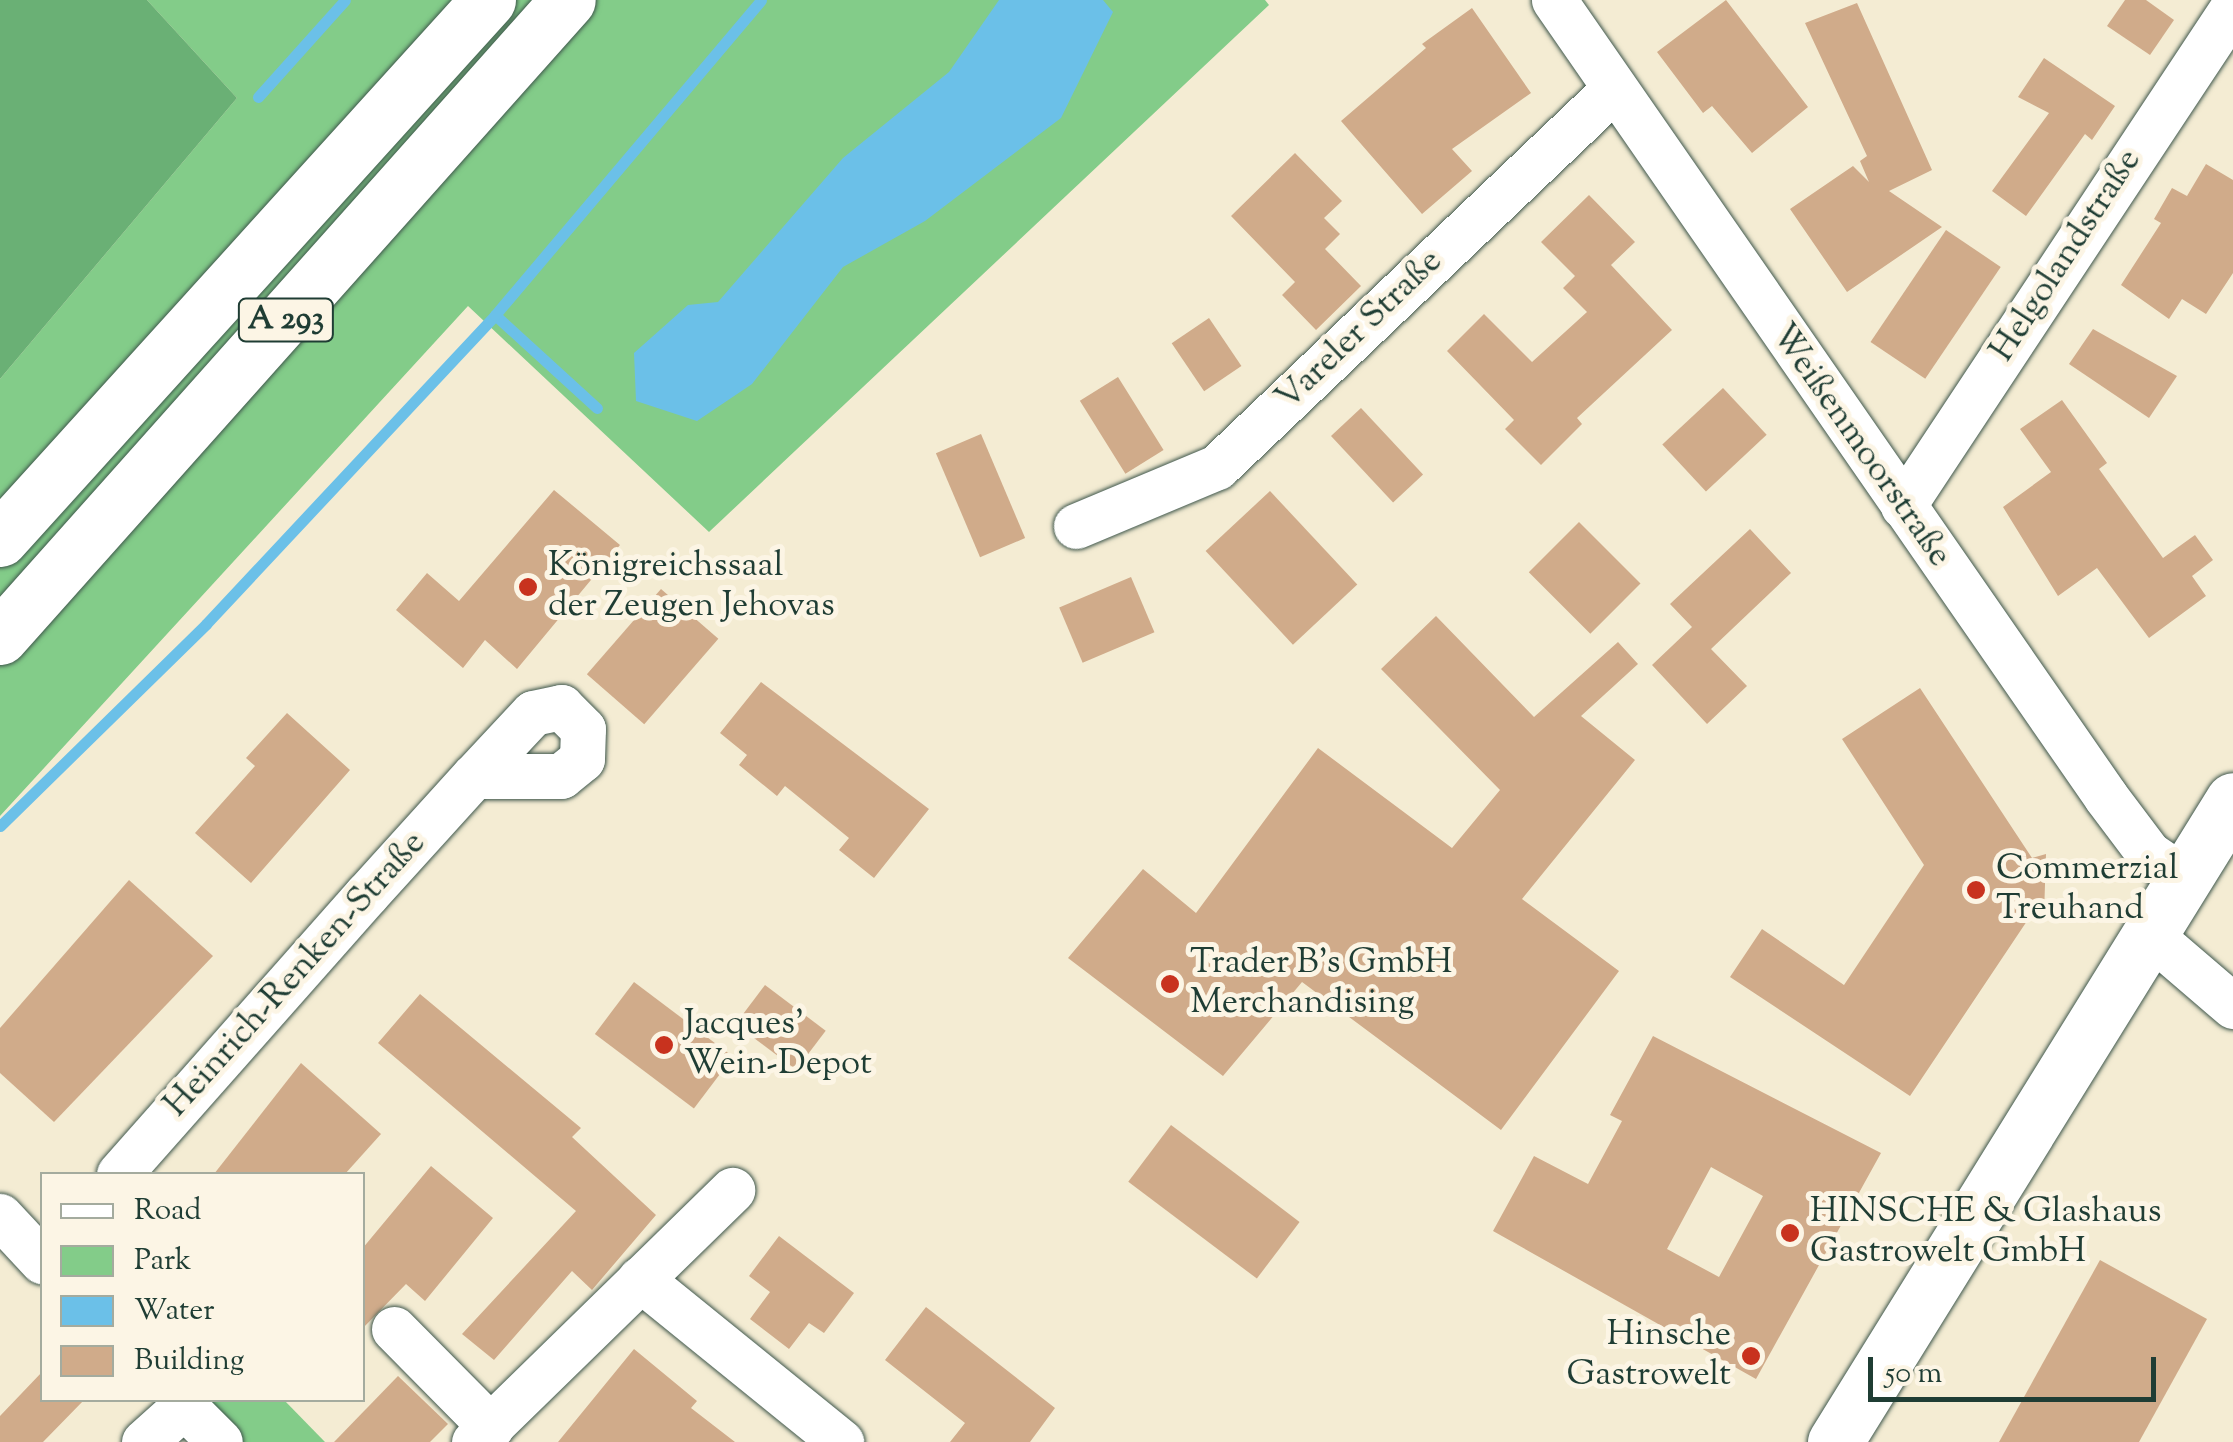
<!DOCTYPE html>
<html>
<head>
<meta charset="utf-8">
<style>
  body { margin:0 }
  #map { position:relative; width:2233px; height:1442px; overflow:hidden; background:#f4ecd3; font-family:"Sorts Mill Goudy",serif }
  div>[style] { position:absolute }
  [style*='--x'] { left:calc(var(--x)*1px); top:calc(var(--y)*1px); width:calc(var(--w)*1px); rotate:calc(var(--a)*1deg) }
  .green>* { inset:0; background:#83cc89 }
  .forest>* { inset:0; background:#6ab075 }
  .water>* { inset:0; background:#6bc0e8 }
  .stream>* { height:11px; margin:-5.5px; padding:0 5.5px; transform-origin:5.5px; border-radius:5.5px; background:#6bc0e8 }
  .building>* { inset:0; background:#d0ab8a; transform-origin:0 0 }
  .roads { filter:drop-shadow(0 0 2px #3f574c) drop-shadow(0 0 2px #3f574c) }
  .minor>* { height:45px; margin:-22.5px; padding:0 22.5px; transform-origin:22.5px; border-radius:22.5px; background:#fff }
  .tertiary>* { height:55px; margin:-27.5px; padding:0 27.5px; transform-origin:27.5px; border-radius:27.5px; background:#fff }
  .motorway>* { height:55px; margin:-27.5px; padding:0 27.5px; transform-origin:27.5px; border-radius:27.5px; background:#fff }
  .dots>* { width:28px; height:28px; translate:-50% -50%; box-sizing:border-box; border:5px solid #fcf5e5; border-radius:50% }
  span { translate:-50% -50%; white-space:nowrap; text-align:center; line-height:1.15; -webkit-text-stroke:10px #fcf5e5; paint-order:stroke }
  .shield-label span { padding:2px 8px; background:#fcf5e5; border:2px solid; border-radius:8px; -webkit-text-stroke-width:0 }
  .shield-label { font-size:32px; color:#1f3d34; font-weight:700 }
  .street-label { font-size:35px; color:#1f3d34 }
  .poi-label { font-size:35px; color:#1f3d34 }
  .left { translate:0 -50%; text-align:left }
  .right { translate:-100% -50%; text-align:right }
  .legend { position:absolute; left:40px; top:1172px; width:325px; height:230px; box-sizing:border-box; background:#fcf5e5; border:2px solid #a4ab9e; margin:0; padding:12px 18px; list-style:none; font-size:30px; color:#1f3d34 }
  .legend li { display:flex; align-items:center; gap:20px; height:50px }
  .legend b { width:50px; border:2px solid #a4ab9e }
  .scale { position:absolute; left:1868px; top:1357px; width:288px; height:45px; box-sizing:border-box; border:5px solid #1f3d34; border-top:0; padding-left:12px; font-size:30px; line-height:35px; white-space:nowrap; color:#1f3d34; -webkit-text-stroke:8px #fcf5e5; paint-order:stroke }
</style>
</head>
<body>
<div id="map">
  <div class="green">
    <i style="clip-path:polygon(147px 0,1265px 0,1269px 5px,709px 532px,468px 306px,0 816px,0 379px,237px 98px)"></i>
    <i style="clip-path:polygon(200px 1400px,284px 1400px,325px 1442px,241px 1442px)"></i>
  </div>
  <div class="forest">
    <i style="clip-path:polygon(0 0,147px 0,237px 98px,0 379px)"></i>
  </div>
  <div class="water">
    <i style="clip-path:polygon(999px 0,1103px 0,1113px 12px,1061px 118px,925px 221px,843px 267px,752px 384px,697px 421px,636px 401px,634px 353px,688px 305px,718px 302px,843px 158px,949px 72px)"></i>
  </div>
  <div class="stream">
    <i style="--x:258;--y:97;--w:130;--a:-48.1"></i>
    <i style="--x:495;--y:315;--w:138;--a:42.4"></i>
    <i style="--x:0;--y:826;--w:289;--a:-44.4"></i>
    <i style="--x:206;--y:624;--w:423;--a:-46.9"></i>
    <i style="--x:495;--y:315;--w:412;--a:-49.8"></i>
  </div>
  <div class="building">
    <i style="clip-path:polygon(1726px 0,1808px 107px,1752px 153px,1712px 106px,1703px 113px,1657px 52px)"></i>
    <i style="clip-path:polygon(2125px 0,2146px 0,2174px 20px,2150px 55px,2107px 26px)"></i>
    <i style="clip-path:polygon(1857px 3px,1932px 170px,1889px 191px,1942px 227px,1847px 292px,1790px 209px,1853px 166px,1869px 182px,1860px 161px,1867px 156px,1805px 23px)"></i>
    <i style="clip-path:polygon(1472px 8px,1531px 93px,1452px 149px,1472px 171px,1422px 214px,1341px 121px,1426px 48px,1422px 44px)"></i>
    <i style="clip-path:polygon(2044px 58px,2115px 106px,2092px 140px,2085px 134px,2026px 216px,1992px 191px,2049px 113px,2018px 97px)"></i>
    <i style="clip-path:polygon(1295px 153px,1342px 201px,1324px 218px,1340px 234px,1325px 249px,1361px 286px,1316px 330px,1282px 295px,1295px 282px,1231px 216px)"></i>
    <i style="clip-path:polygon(2206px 164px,2233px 180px,2233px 273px,2206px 314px,2182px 299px,2169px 319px,2121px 285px,2161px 223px,2154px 219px,2172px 188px,2187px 196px)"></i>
    <i style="clip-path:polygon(1589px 195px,1635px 242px,1611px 265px,1672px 330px,1577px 418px,1582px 424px,1541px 465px,1505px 429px,1514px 420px,1447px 351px,1484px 314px,1532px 362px,1587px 312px,1563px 288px,1575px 276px,1541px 242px)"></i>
    <i style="left:1946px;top:230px;width:66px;height:135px;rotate:34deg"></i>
    <i style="left:1209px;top:318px;width:58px;height:45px;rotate:56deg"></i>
    <i style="clip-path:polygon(2093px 329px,2177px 376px,2149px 418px,2069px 364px)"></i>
    <i style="left:1118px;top:377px;width:86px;height:45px;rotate:58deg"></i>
    <i style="left:1723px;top:388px;width:64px;height:83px;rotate:47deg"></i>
    <i style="clip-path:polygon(2062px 400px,2107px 463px,2099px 469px,2163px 558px,2195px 535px,2213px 560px,2192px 576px,2206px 596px,2149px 638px,2097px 568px,2058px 596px,2003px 507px,2051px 472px,2020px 429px)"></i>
    <i style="left:1361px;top:408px;width:91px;height:41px;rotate:47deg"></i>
    <i style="left:981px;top:434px;width:113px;height:49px;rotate:67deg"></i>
    <i style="clip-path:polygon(554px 490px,620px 545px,517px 669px,485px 640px,463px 668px,396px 610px,427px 573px,459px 601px)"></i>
    <i style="left:1270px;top:491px;width:128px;height:88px;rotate:47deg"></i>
    <i style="left:1579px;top:522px;width:87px;height:71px;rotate:45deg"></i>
    <i style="clip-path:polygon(1750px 529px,1791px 573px,1711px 649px,1747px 686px,1707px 724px,1652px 665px,1692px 627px,1670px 604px)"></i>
    <i style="left:1131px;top:577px;width:60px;height:78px;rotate:67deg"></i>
    <i style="left:661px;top:589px;width:76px;height:113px;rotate:41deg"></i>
    <i style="clip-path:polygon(1436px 616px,1534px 717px,1618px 642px,1638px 664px,1581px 716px,1635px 760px,1522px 899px,1619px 971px,1501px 1130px,1302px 982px,1223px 1076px,1068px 958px,1143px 869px,1196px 913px,1318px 748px,1452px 848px,1500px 790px,1381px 669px)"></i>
    <i style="clip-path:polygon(761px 682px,929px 809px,874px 878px,839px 850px,849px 838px,785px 786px,777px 796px,739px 765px,747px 755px,720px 733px)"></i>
    <i style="clip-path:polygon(1920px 688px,2032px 858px,2046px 854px,2044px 915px,2031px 915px,1910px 1096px,1730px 977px,1762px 929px,1844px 985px,1924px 865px,1842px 739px)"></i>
    <i style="clip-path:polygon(287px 713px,350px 770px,251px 883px,195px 833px,255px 766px,246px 758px)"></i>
    <i style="clip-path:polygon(129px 880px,213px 956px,54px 1122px,0 1073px,0 1028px)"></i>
    <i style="left:634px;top:982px;width:124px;height:65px;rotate:37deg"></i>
    <i style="left:765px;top:985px;width:76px;height:49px;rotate:37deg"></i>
    <i style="clip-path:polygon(420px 994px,581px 1128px,572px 1137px,656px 1215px,592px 1290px,572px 1271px,494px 1360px,462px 1334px,576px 1211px,378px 1043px)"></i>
    <i style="clip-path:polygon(evenodd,1653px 1036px,1881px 1153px,1756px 1379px,1493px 1231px,1534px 1156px,1588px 1184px,1622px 1121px,1610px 1115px,1653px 1036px,1711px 1167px,1763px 1196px,1719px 1277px,1667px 1249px,1711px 1167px)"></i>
    <i style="clip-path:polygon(301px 1063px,381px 1134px,345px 1174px,214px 1174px)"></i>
    <i style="left:1171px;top:1125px;width:161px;height:71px;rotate:37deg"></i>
    <i style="clip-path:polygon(431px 1166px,493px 1218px,425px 1301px,406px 1284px,362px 1329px,362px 1249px)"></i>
    <i style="clip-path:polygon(779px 1236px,854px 1293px,824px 1333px,809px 1323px,789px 1349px,750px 1319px,770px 1292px,749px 1276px)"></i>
    <i style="clip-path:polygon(2100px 1260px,2207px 1319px,2139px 1442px,1999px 1442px)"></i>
    <i style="clip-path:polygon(926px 1307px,1055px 1408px,1030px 1442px,950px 1442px,965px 1423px,885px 1360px)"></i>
    <i style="clip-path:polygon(634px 1349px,697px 1401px,691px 1408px,735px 1442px,558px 1442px)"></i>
    <i style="clip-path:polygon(42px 1372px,42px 1400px,84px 1400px,43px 1442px,0 1442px,0 1416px)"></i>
    <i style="clip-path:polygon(398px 1376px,448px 1424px,430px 1442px,334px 1442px)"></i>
  </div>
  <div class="roads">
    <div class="minor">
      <i style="--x:1554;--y:0;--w:969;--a:55.29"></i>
      <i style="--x:2106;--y:797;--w:71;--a:53"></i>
      <i style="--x:2149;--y:854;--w:41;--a:34.1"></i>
      <i style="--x:1903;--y:506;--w:598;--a:-56.52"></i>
      <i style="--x:1076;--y:526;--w:153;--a:-22.7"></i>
      <i style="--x:1217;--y:467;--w:547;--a:-43.59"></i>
      <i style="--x:2149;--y:934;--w:111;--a:40.6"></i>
      <i style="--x:119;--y:1174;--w:373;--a:-48.5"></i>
      <i style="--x:366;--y:895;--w:161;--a:-47.8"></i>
      <i style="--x:474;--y:776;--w:86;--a:-46.9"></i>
      <i style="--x:533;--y:713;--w:29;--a:-12"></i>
      <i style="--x:561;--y:707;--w:31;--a:45"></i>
      <i style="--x:583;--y:729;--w:30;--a:92"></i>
      <i style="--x:582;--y:759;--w:27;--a:141"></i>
      <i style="--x:561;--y:776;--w:87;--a:180"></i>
      <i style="--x:0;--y:1216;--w:62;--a:47"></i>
      <i style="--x:640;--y:1279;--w:259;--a:39"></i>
      <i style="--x:394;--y:1329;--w:138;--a:45.3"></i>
      <i style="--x:178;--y:1400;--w:59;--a:45"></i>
      <i style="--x:144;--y:1442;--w:54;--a:-42"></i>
      <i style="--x:474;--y:1442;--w:361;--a:-44.3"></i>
    </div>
    <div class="tertiary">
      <i style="--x:1835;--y:1442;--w:755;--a:-58.2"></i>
    </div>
    <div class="motorway">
      <i style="--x:0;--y:539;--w:727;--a:-47.84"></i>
      <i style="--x:0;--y:637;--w:853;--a:-48.28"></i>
    </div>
  </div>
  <div class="dots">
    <i style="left:528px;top:587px;background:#c8321e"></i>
    <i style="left:1976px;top:890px;background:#c8321e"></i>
    <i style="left:1170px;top:984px;background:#c8321e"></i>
    <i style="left:664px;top:1045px;background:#c8321e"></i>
    <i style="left:1790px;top:1233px;background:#c8321e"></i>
    <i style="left:1751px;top:1356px;background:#c8321e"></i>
  </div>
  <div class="shield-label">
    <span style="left:286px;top:320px">A 293</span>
  </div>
  <div class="street-label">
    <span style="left:2067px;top:256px;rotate:-57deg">Helgolandstraße</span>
    <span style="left:1360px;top:331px;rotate:-44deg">Vareler Straße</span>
    <span style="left:1860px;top:446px;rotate:55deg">Weißenmoorstraße</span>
    <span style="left:296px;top:975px;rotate:-48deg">Heinrich-Renken-Straße</span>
  </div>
  <div class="poi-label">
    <span class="left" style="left:548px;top:587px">Königreichssaal<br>der Zeugen Jehovas</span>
    <span class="left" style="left:1996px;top:890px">Commerzial<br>Treuhand</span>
    <span class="left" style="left:1190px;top:984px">Trader B's GmbH<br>Merchandising</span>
    <span class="left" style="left:684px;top:1045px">Jacques’<br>Wein-Depot</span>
    <span class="left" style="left:1810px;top:1233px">HINSCHE &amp; Glashaus<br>Gastrowelt GmbH</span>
    <span class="right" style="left:1731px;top:1356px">Hinsche<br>Gastrowelt</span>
  </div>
  <ul class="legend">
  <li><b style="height:12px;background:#fff"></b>Road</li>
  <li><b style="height:28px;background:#83cc89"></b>Park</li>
  <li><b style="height:28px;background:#6bc0e8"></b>Water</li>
  <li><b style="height:28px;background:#d0ab8a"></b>Building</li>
  </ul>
  <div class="scale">50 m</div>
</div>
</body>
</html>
